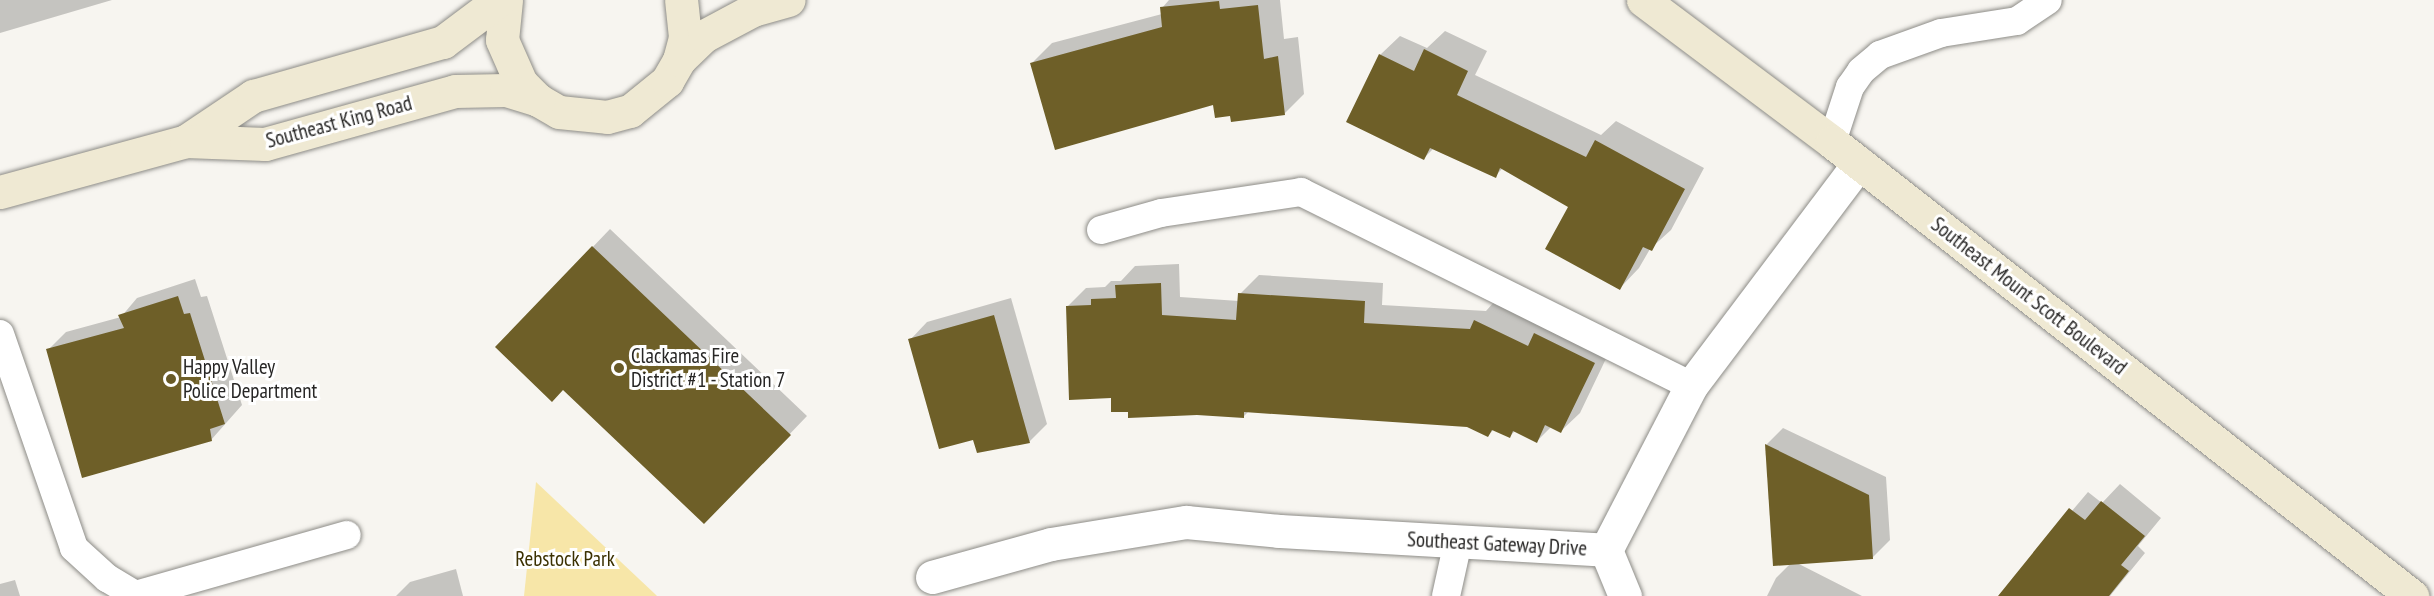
<!DOCTYPE html>
<html>
<head>
<meta charset="utf-8">
<style>
  body { margin:0 }
  #map { position:relative; width:2434px; height:596px; overflow:hidden; background:#f7f5f0; font-family:"PT Sans Narrow",sans-serif }
  div>[style] { position:absolute }
  [style*='--x'] { left:calc(var(--x)*1px); top:calc(var(--y)*1px); width:calc(var(--w)*1px); rotate:calc(var(--a)*1deg) }
  .green>* { inset:0; background:#f7e6a8 }
  .shadow>* { inset:0; background:#0003 }
  .building>* { inset:0; background:#6e5f28 }
  .roads { filter:drop-shadow(0 0 2px #8d8c87) drop-shadow(0 0 2px #8d8c87) }
  .lane>* { height:28px; margin:-14px; padding:0 14px; transform-origin:14px; border-radius:14px; background:#fff }
  .street>* { height:33px; margin:-16.5px; padding:0 16.5px; transform-origin:16.5px; border-radius:16.5px; background:#fff }
  .secondary>* { height:33px; margin:-16.5px; padding:0 16.5px; transform-origin:16.5px; border-radius:16.5px; background:#efe9d3 }
  .dots>* { width:16px; height:16px; translate:-50% -50%; box-sizing:border-box; border:3px solid #fff; border-radius:50% }
  span { translate:-50% -50%; white-space:nowrap; text-align:center; line-height:1.15; -webkit-text-stroke:6px #fff; paint-order:stroke }
  .street-label { font-size:21px; color:#272625 }
  .poi-label { font-size:21px; color:#272625 }
  .left { translate:0 -50%; text-align:left }
  .park-label { font-size:21px; color:#3b3001 }
</style>
</head>
<body>
<div id="map">
  <div class="green">
    <i style="clip-path:polygon(536px 482px,655px 594px,657px 596px,524px 596px)"></i>
  </div>
  <div class="shadow">
    <i style="clip-path:polygon(0 0,112px 0,0 33px)"></i>
    <i style="clip-path:polygon(1169px 0,1280px 0,1284px 39px,1298px 37px,1304px 94px,1284px 114px,1232px 115px,1214px 103px,1032px 63px,1052px 43px,1162px 14px,1162px 8px)"></i>
    <i style="clip-path:polygon(1445px 31px,1487px 51px,1475px 75px,1601px 135px,1616px 121px,1704px 168px,1671px 230px,1650px 249px,1639px 268px,1620px 288px,1570px 207px,1503px 168px,1495px 176px,1433px 149px,1424px 158px,1380px 55px,1400px 36px,1427px 48px)"></i>
    <i style="clip-path:polygon(610px 229px,807px 416px,722px 505px,564px 388px,497px 347px)"></i>
    <i style="clip-path:polygon(1179px 264px,1180px 297px,1239px 301px,1240px 294px,1259px 275px,1383px 283px,1382px 305px,1486px 311px,1494px 302px,1613px 344px,1580px 413px,1561px 431px,1551px 427px,1537px 441px,1515px 431px,1510px 436px,1494px 429px,1488px 436px,1467px 425px,1249px 411px,1243px 417px,1129px 410px,1112px 396px,1067px 307px,1086px 288px,1105px 287px,1111px 281px,1121px 281px,1135px 266px)"></i>
    <i style="clip-path:polygon(195px 279px,201px 297px,207px 296px,242px 405px,211px 440px,48px 350px,66px 332px,121px 317px,137px 298px)"></i>
    <i style="clip-path:polygon(1011px 298px,1047px 424px,1029px 442px,974px 438px,910px 340px,927px 322px)"></i>
    <i style="clip-path:polygon(1783px 428px,1886px 477px,1890px 540px,1873px 557px,1797px 563px,1862px 596px,1767px 596px,1776px 578px,1791px 563px,1766px 445px)"></i>
    <i style="clip-path:polygon(2120px 484px,2161px 518px,2138px 546px,2145px 553px,2110px 596px,2000px 596px,2088px 492px,2102px 503px)"></i>
    <i style="clip-path:polygon(456px 569px,463px 596px,396px 596px,410px 582px)"></i>
    <i style="clip-path:polygon(15px 580px,20px 596px,0 596px,0 584px)"></i>
  </div>
  <div class="building">
    <i style="clip-path:polygon(1219px 1px,1220px 9px,1258px 5px,1264px 59px,1278px 56px,1285px 115px,1231px 122px,1230px 116px,1215px 118px,1213px 105px,1055px 150px,1030px 63px,1162px 27px,1160px 7px)"></i>
    <i style="clip-path:polygon(1424px 49px,1468px 71px,1457px 95px,1586px 157px,1595px 140px,1685px 189px,1652px 251px,1643px 247px,1620px 290px,1545px 249px,1568px 207px,1500px 168px,1496px 178px,1430px 148px,1424px 160px,1346px 122px,1379px 54px,1414px 71px)"></i>
    <i style="clip-path:polygon(592px 246px,791px 435px,704px 524px,563px 390px,552px 402px,495px 347px)"></i>
    <i style="clip-path:polygon(1161px 283px,1162px 315px,1236px 320px,1238px 293px,1365px 301px,1364px 323px,1470px 329px,1474px 320px,1528px 346px,1534px 333px,1595px 363px,1561px 433px,1545px 425px,1537px 443px,1513px 431px,1510px 438px,1492px 430px,1488px 437px,1467px 427px,1244px 412px,1244px 418px,1197px 415px,1128px 418px,1128px 412px,1111px 412px,1111px 398px,1069px 400px,1066px 306px,1091px 305px,1091px 299px,1116px 298px,1115px 285px)"></i>
    <i style="clip-path:polygon(178px 296px,184px 314px,190px 313px,225px 424px,210px 429px,212px 441px,82px 478px,46px 349px,124px 328px,118px 315px)"></i>
    <i style="clip-path:polygon(994px 315px,1030px 443px,977px 453px,973px 440px,939px 449px,908px 339px)"></i>
    <i style="clip-path:polygon(1765px 444px,1869px 495px,1873px 559px,1773px 566px)"></i>
    <i style="clip-path:polygon(2101px 501px,2145px 536px,2121px 565px,2129px 571px,2109px 596px,1998px 596px,2069px 508px,2085px 520px)"></i>
  </div>
  <div class="roads">
    <div class="lane">
      <i style="--x:1832;--y:142;--w:58;--a:-71.9"></i>
      <i style="--x:1850;--y:87;--w:19;--a:-55"></i>
      <i style="--x:1861;--y:71;--w:25;--a:-40"></i>
      <i style="--x:1880;--y:55;--w:65;--a:-19.8"></i>
      <i style="--x:1941;--y:33;--w:77;--a:-9"></i>
      <i style="--x:2017;--y:21;--w:37;--a:-34"></i>
      <i style="--x:1101;--y:230;--w:62;--a:-15.8"></i>
      <i style="--x:1161;--y:213;--w:142;--a:-8.5"></i>
      <i style="--x:1301;--y:192;--w:436;--a:26.4"></i>
      <i style="--x:0;--y:334;--w:226;--a:70.9"></i>
      <i style="--x:74;--y:548;--w:45;--a:42.3"></i>
      <i style="--x:107;--y:578;--w:35;--a:31"></i>
      <i style="--x:136;--y:595;--w:219;--a:-15.9"></i>
      <i style="--x:1446;--y:596;--w:55;--a:-77.5"></i>
    </div>
    <div class="street">
      <i style="--x:1606;--y:550;--w:50;--a:67.6"></i>
      <i style="--x:932;--y:577;--w:123;--a:-15.5"></i>
      <i style="--x:1051;--y:544;--w:137;--a:-9.3"></i>
      <i style="--x:1186;--y:522;--w:93;--a:5.5"></i>
      <i style="--x:1279;--y:531;--w:328;--a:3.3"></i>
      <i style="--x:1606;--y:550;--w:185;--a:-62.6"></i>
      <i style="--x:1691;--y:386;--w:279;--a:-53"></i>
    </div>
    <div class="secondary">
      <i style="--x:506;--y:0;--w:40;--a:95.7"></i>
      <i style="--x:502;--y:40;--w:47;--a:66.2"></i>
      <i style="--x:521;--y:83;--w:24;--a:45"></i>
      <i style="--x:538;--y:100;--w:24;--a:30"></i>
      <i style="--x:559;--y:112;--w:48;--a:5.9"></i>
      <i style="--x:607;--y:117;--w:24;--a:-15"></i>
      <i style="--x:630;--y:111;--w:48;--a:-39"></i>
      <i style="--x:667;--y:81;--w:24;--a:-60"></i>
      <i style="--x:679;--y:60;--w:24;--a:-75"></i>
      <i style="--x:685;--y:37;--w:37;--a:-96"></i>
      <i style="--x:1643;--y:0;--w:236;--a:36.9"></i>
      <i style="--x:1832;--y:142;--w:737;--a:38.05"></i>
      <i style="--x:679;--y:60;--w:35;--a:-44"></i>
      <i style="--x:704;--y:36;--w:55;--a:-28"></i>
      <i style="--x:753;--y:10;--w:37;--a:-16"></i>
      <i style="--x:186;--y:141;--w:81;--a:-33.9"></i>
      <i style="--x:253;--y:96;--w:198;--a:-15.9"></i>
      <i style="--x:443;--y:42;--w:70;--a:-36.9"></i>
      <i style="--x:0;--y:192;--w:193;--a:-15.3"></i>
      <i style="--x:186;--y:141;--w:79;--a:2.2"></i>
      <i style="--x:265;--y:144;--w:197;--a:-15.6"></i>
      <i style="--x:455;--y:91;--w:51;--a:-1.1"></i>
      <i style="--x:506;--y:90;--w:34;--a:17"></i>
    </div>
  </div>
  <div class="dots">
    <i style="left:619px;top:368px;background:#685a27"></i>
    <i style="left:171px;top:379px;background:#685a27"></i>
  </div>
  <div class="street-label">
    <span style="left:339px;top:122px;rotate:-15deg">Southeast King Road</span>
    <span style="left:2029px;top:296px;rotate:38deg">Southeast Mount Scott Boulevard</span>
    <span style="left:1497px;top:544px;rotate:3deg">Southeast Gateway Drive</span>
  </div>
  <div class="poi-label">
    <span class="left" style="left:631px;top:368px">Clackamas Fire<br>District #1 - Station 7</span>
    <span class="left" style="left:183px;top:379px">Happy Valley<br>Police Department</span>
  </div>
  <div class="park-label">
    <span style="left:565px;top:559px">Rebstock Park</span>
  </div>
</div>
</body>
</html>
